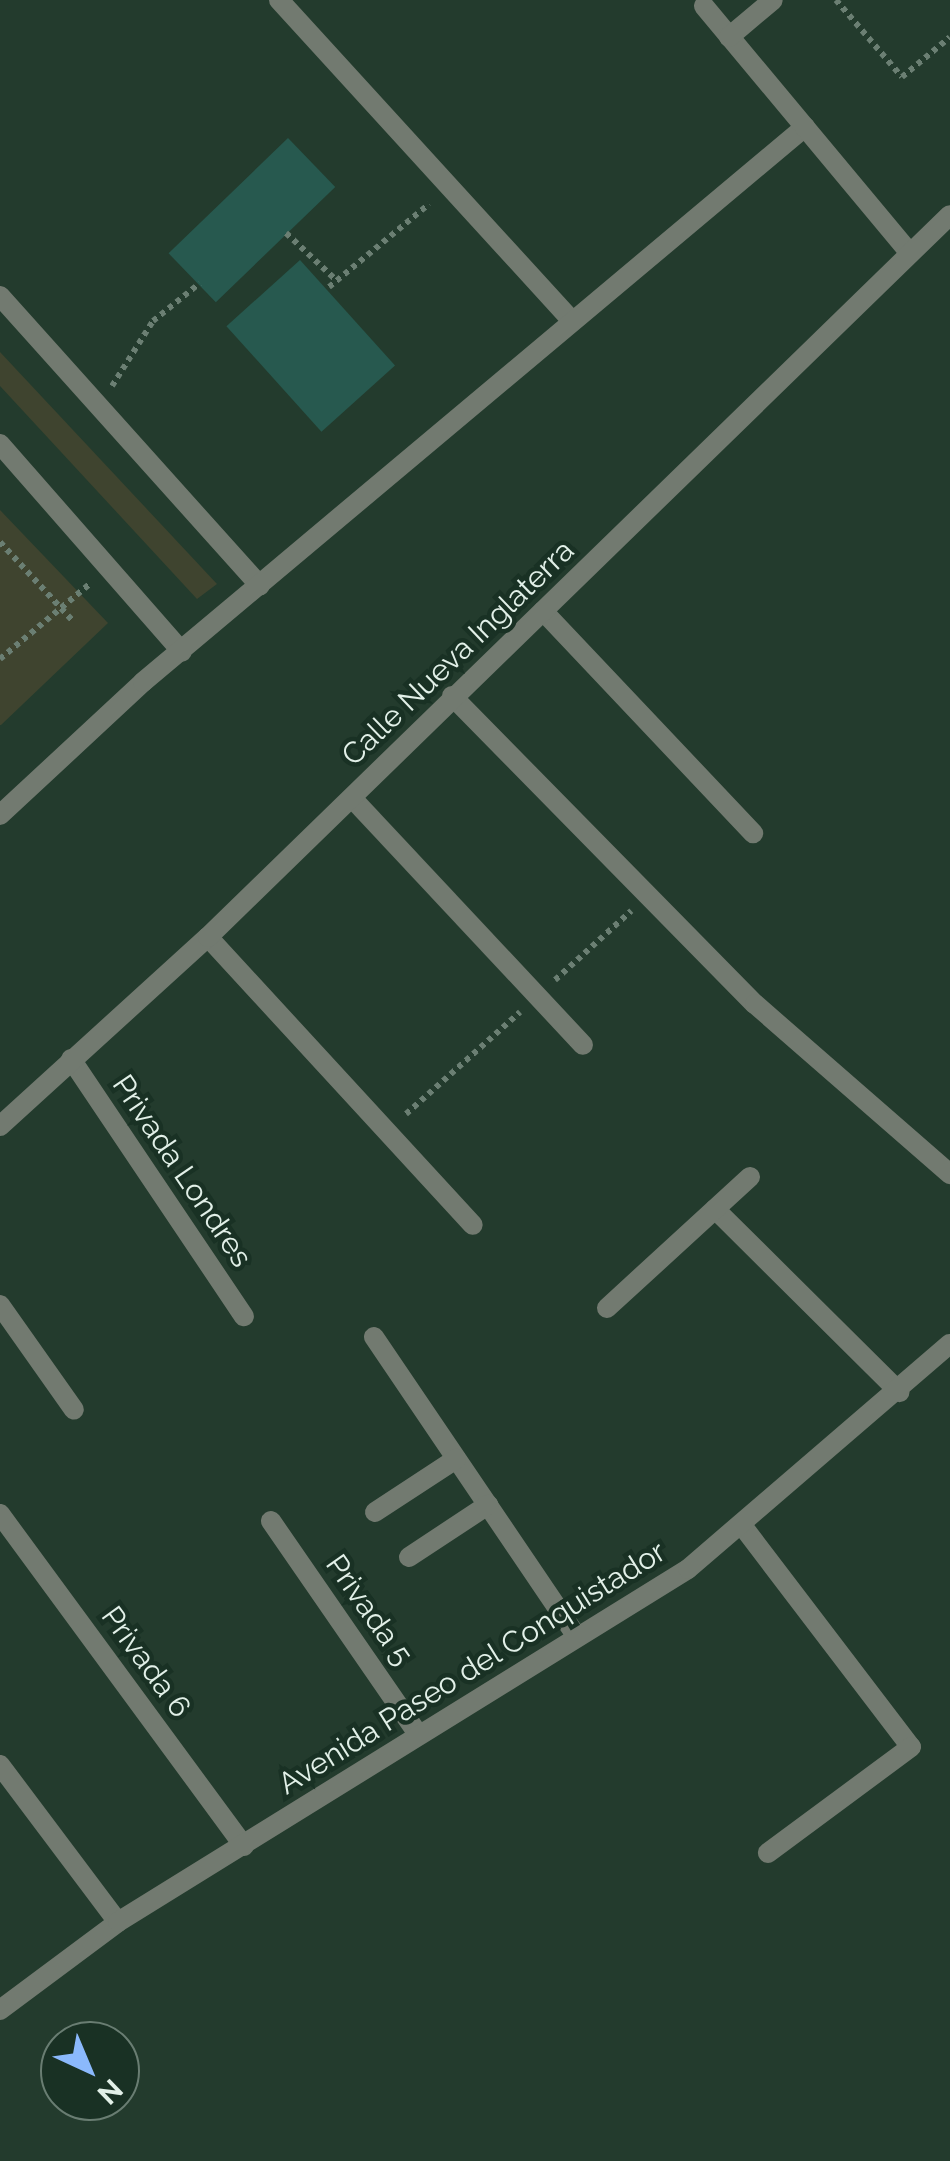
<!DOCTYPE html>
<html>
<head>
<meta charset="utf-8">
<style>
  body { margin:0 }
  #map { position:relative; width:950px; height:2161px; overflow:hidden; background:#233b2d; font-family:Raleway,sans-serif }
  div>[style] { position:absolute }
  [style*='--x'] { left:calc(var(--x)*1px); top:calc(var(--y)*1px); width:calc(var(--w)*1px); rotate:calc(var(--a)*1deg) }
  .green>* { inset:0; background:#3f442f }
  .building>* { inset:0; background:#27594f; transform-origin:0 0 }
  .path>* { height:6px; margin-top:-3px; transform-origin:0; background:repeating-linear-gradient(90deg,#6b7f73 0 5px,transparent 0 10px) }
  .service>* { height:20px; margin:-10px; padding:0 10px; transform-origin:10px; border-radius:10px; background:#727a70 }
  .minor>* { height:20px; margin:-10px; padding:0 10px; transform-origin:10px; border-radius:10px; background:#727a70 }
  .tertiary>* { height:20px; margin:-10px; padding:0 10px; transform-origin:10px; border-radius:10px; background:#727a70 }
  span { translate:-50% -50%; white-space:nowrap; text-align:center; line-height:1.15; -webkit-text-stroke:9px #193124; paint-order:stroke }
  .street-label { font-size:30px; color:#e2f0e8 }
  .north { position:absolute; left:40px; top:2021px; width:100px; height:100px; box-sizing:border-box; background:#193124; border:2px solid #697d72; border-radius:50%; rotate:136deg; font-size:28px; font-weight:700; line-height:40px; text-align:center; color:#e2f0e8 }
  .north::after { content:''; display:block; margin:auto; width:35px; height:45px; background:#8bb9fc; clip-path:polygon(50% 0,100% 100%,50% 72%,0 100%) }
</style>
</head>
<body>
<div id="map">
  <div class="green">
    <i style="clip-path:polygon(0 352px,217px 584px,197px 599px,0 386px)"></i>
    <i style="clip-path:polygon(0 510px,108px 623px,1px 725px,0 725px)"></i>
  </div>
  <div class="building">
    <i style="left:288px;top:138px;width:68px;height:166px;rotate:46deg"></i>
    <i style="left:300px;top:260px;width:142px;height:99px;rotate:48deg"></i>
  </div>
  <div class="path">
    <i style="--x:836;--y:0;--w:101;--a:49.4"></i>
    <i style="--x:902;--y:77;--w:62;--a:-39.8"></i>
    <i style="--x:286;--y:233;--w:69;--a:43.2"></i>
    <i style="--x:329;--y:287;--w:130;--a:-39.7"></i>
    <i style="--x:112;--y:386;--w:77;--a:-57.8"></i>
    <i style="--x:153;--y:321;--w:60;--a:-39"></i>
    <i style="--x:0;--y:542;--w:108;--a:47.3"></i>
    <i style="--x:0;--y:659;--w:119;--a:-39.9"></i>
    <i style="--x:555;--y:980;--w:103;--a:-42.2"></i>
    <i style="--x:406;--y:1114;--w:153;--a:-41.8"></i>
  </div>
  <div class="service">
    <i style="--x:279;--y:0;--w:432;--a:47.6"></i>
    <i style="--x:0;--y:296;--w:389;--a:48.1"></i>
    <i style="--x:0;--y:444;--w:276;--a:48.8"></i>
    <i style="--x:0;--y:815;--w:195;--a:-42.9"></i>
    <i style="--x:143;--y:682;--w:864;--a:-39.98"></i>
    <i style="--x:715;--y:1209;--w:260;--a:44.8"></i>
    <i style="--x:607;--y:1308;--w:194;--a:-42.5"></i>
  </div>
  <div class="minor">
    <i style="--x:704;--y:6;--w:322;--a:50.2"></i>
    <i style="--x:729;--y:37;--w:57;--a:-40.1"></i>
    <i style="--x:543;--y:611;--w:306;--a:46.6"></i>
    <i style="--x:452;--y:696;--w:432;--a:45.5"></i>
    <i style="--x:755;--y:1004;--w:259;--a:41.1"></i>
    <i style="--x:352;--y:798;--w:338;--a:46.9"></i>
    <i style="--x:208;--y:937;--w:391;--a:47.4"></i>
    <i style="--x:71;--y:1059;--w:310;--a:56.1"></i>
    <i style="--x:0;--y:1305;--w:128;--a:54.8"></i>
    <i style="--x:374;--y:1337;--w:360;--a:55.9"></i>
    <i style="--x:375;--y:1512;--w:97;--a:-33.2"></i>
    <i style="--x:0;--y:1514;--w:412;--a:53.7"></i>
    <i style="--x:271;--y:1521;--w:257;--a:55.4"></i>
    <i style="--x:744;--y:1528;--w:275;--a:52.7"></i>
    <i style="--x:911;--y:1747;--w:178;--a:143.5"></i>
    <i style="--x:409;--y:1557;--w:95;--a:-33.4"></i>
    <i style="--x:0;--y:1765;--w:196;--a:53.1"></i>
    <i style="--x:0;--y:2010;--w:147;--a:-36.7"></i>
    <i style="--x:118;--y:1922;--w:670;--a:-31.77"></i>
    <i style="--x:688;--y:1569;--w:345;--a:-40.7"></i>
  </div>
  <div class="tertiary">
    <i style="--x:0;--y:1126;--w:281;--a:-42.3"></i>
    <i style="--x:208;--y:937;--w:1035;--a:-44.22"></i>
  </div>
  <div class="street-label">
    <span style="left:458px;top:653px;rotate:-44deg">Calle Nueva Inglaterra</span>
    <span style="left:182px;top:1171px;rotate:56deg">Privada Londres</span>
    <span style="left:369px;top:1610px;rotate:55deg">Privada 5</span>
    <span style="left:146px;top:1662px;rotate:54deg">Privada 6</span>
    <span style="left:472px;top:1668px;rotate:-32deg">Avenida Paseo del Conquistador</span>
  </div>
  <div class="north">N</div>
</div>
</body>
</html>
